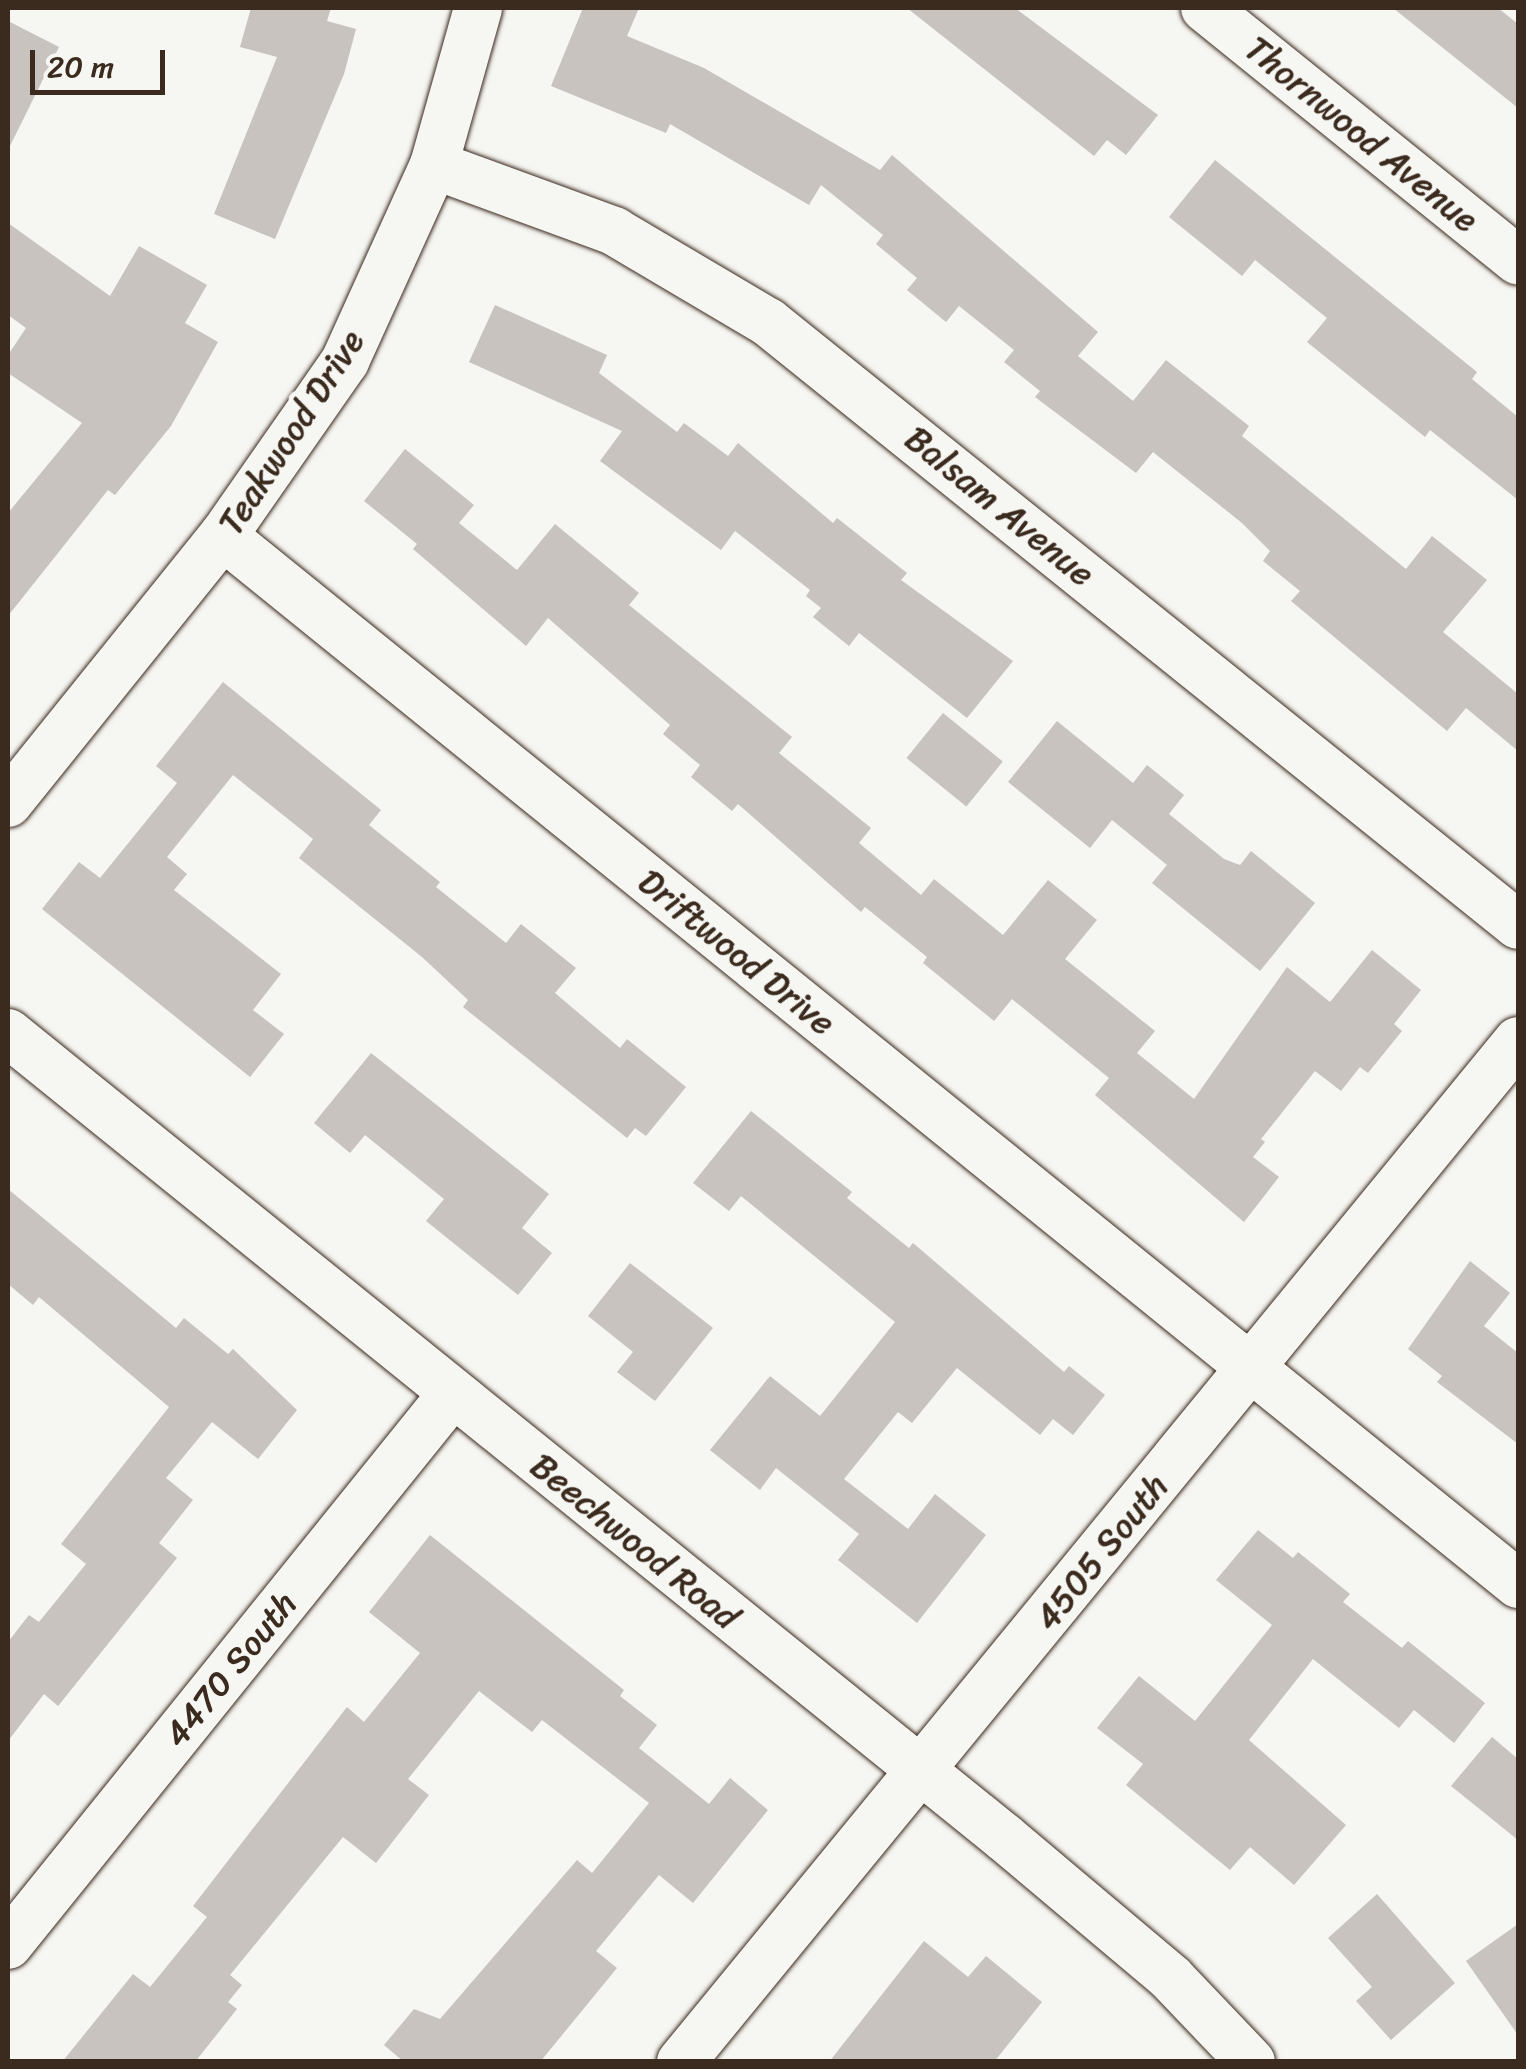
<!DOCTYPE html>
<html>
<head>
<meta charset="utf-8">
<style>
  body { margin:0 }
  #map { position:relative; width:1526px; height:2069px; overflow:hidden; background:#f6f6f2; font-family:Sriracha,sans-serif }
  div>[style] { position:absolute }
  [style*='--x'] { left:calc(var(--x)*1px); top:calc(var(--y)*1px); width:calc(var(--w)*1px); rotate:calc(var(--a)*1deg) }
  .building>* { inset:0; background:#c8c3be; transform-origin:0 0 }
  .roads { filter:drop-shadow(0 0 2px #3b2a1e) drop-shadow(0 0 2px #3b2a1e) }
  .street>* { height:48px; margin:-24px; padding:0 24px; transform-origin:24px; border-radius:24px; background:#f6f6f2 }
  span { translate:-50% -50%; white-space:nowrap; text-align:center; line-height:1.15; -webkit-text-stroke:10px #f6f6f2; paint-order:stroke }
  .street-label { font-size:35px; color:#3b2a1e }
  .frame { position:absolute; inset:0; border:10px solid #3b2a1e; pointer-events:none }
  .scale { position:absolute; left:30px; top:50px; width:135px; height:45px; box-sizing:border-box; border:5px solid #3b2a1e; border-top:0; padding-left:12px; font-size:30px; line-height:35px; white-space:nowrap; color:#3b2a1e; -webkit-text-stroke:8px #f6f6f2; paint-order:stroke }
</style>
</head>
<body>
<div id="map">
  <div class="building">
    <i style="clip-path:polygon(251px 8px,331px 8px,327px 21px,356px 29px,344px 74px,275px 239px,214px 214px,277px 57px,240px 47px)"></i>
    <i style="clip-path:polygon(583px 8px,639px 8px,627px 36px,704px 68px,880px 170px,892px 155px,1098px 332px,1078px 356px,1133px 401px,1166px 360px,1249px 426px,1242px 436px,1406px 569px,1432px 536px,1487px 580px,1443px 632px,1518px 694px,1518px 751px,1466px 708px,1447px 731px,1291px 601px,1300px 591px,1263px 561px,1270px 551px,1242px 523px,1153px 452px,1136px 473px,1035px 397px,1040px 391px,1004px 362px,1014px 350px,959px 306px,946px 322px,907px 290px,917px 278px,876px 244px,883px 235px,821px 185px,809px 205px,670px 124px,666px 133px,551px 86px)"></i>
    <i style="clip-path:polygon(907px 8px,1015px 8px,1158px 115px,1126px 155px,1107px 140px,1094px 156px)"></i>
    <i style="clip-path:polygon(1393px 8px,1498px 8px,1518px 24px,1518px 108px)"></i>
    <i style="clip-path:polygon(8px 21px,59px 47px,8px 150px)"></i>
    <i style="clip-path:polygon(1215px 160px,1477px 372px,1472px 379px,1518px 417px,1518px 500px,1430px 430px,1425px 437px,1307px 342px,1327px 318px,1255px 260px,1242px 276px,1169px 217px)"></i>
    <i style="clip-path:polygon(8px 223px,110px 296px,139px 246px,207px 285px,185px 323px,218px 342px,171px 426px,115px 495px,108px 490px,8px 616px,8px 513px,82px 423px,8px 373px,8px 355px,26px 328px,8px 315px)"></i>
    <i style="clip-path:polygon(495px 305px,607px 355px,599px 373px,677px 432px,684px 423px,728px 456px,738px 443px,833px 523px,837px 518px,907px 573px,901px 580px,1013px 661px,967px 718px,859px 633px,849px 646px,813px 617px,821px 608px,806px 596px,810px 590px,735px 531px,721px 550px,600px 461px,622px 431px,469px 362px)"></i>
    <i style="clip-path:polygon(405px 449px,474px 505px,459px 523px,517px 570px,555px 524px,639px 593px,629px 605px,792px 737px,779px 753px,871px 828px,859px 843px,921px 895px,934px 879px,1003px 935px,1048px 880px,1097px 920px,1065px 959px,1155px 1031px,1137px 1053px,1194px 1099px,1287px 967px,1330px 1002px,1372px 950px,1421px 990px,1394px 1024px,1402px 1031px,1368px 1073px,1360px 1067px,1341px 1091px,1315px 1071px,1261px 1139px,1265px 1142px,1253px 1157px,1279px 1177px,1244px 1222px,1095px 1095px,1109px 1078px,1012px 999px,994px 1021px,923px 963px,927px 957px,865px 907px,861px 912px,738px 804px,732px 811px,691px 777px,700px 765px,663px 734px,670px 725px,548px 618px,526px 646px,413px 549px,417px 544px,364px 501px)"></i>
    <i style="clip-path:polygon(223px 682px,381px 810px,369px 825px,440px 882px,436px 887px,506px 943px,521px 924px,576px 968px,555px 993px,620px 1048px,627px 1039px,686px 1087px,646px 1136px,635px 1128px,627px 1138px,463px 1007px,468px 1000px,422px 957px,299px 858px,313px 839px,233px 775px,167px 857px,187px 874px,174px 890px,281px 974px,253px 1010px,284px 1034px,250px 1077px,42px 909px,79px 862px,100px 878px,177px 783px,156px 766px)"></i>
    <i style="left:943px;top:713px;width:77px;height:58px;rotate:39deg"></i>
    <i style="clip-path:polygon(1057px 721px,1133px 783px,1147px 765px,1184px 795px,1169px 814px,1224px 859px,1240px 865px,1251px 851px,1315px 903px,1260px 971px,1152px 883px,1167px 865px,1112px 820px,1090px 848px,1008px 782px)"></i>
    <i style="clip-path:polygon(371px 1053px,549px 1194px,522px 1228px,552px 1253px,518px 1295px,426px 1221px,444px 1199px,365px 1135px,350px 1153px,314px 1123px)"></i>
    <i style="clip-path:polygon(751px 1111px,852px 1192px,847px 1198px,909px 1248px,913px 1243px,1064px 1372px,1069px 1366px,1105px 1395px,1073px 1435px,1053px 1419px,1040px 1435px,957px 1368px,912px 1423px,898px 1412px,844px 1479px,908px 1529px,935px 1494px,986px 1535px,917px 1623px,838px 1560px,859px 1534px,776px 1468px,760px 1490px,710px 1450px,770px 1376px,820px 1416px,895px 1322px,741px 1196px,729px 1211px,693px 1183px)"></i>
    <i style="clip-path:polygon(8px 1189px,176px 1328px,184px 1318px,228px 1354px,233px 1349px,297px 1410px,258px 1459px,212px 1422px,166px 1478px,193px 1500px,159px 1543px,177px 1558px,58px 1706px,44px 1694px,8px 1741px,8px 1642px,29px 1615px,39px 1622px,86px 1564px,61px 1544px,169px 1407px,39px 1297px,33px 1305px,8px 1284px)"></i>
    <i style="clip-path:polygon(1470px 1261px,1510px 1293px,1484px 1326px,1518px 1353px,1518px 1444px,1437px 1382px,1442px 1376px,1408px 1349px)"></i>
    <i style="clip-path:polygon(630px 1263px,713px 1328px,655px 1401px,617px 1372px,633px 1352px,588px 1316px)"></i>
    <i style="clip-path:polygon(1258px 1530px,1293px 1558px,1298px 1552px,1350px 1594px,1343px 1602px,1402px 1648px,1408px 1641px,1485px 1703px,1454px 1743px,1414px 1710px,1399px 1728px,1313px 1659px,1249px 1740px,1346px 1825px,1294px 1885px,1250px 1847px,1230px 1870px,1126px 1785px,1143px 1764px,1097px 1728px,1139px 1676px,1195px 1721px,1272px 1625px,1216px 1580px)"></i>
    <i style="clip-path:polygon(430px 1535px,624px 1690px,620px 1696px,657px 1725px,639px 1748px,709px 1804px,730px 1778px,768px 1810px,693px 1903px,659px 1875px,596px 1951px,617px 1968px,540px 2062px,404px 2062px,384px 2045px,414px 2009px,440px 2019px,577px 1860px,592px 1873px,649px 1803px,542px 1720px,532px 1732px,479px 1691px,408px 1779px,429px 1795px,376px 1863px,343px 1837px,230px 1975px,242px 1985px,228px 2002px,237px 2009px,195px 2062px,62px 2062px,133px 1974px,150px 1987px,207px 1917px,193px 1906px,347px 1707px,364px 1722px,420px 1653px,369px 1612px)"></i>
    <i style="clip-path:polygon(1492px 1737px,1518px 1759px,1518px 1840px,1451px 1786px)"></i>
    <i style="clip-path:polygon(1377px 1894px,1455px 1983px,1391px 2040px,1356px 2001px,1372px 1987px,1328px 1938px)"></i>
    <i style="clip-path:polygon(1518px 1924px,1518px 2035px,1466px 1961px)"></i>
    <i style="clip-path:polygon(924px 1941px,968px 1977px,986px 1956px,1042px 2002px,994px 2062px,829px 2062px)"></i>
  </div>
  <div class="roads">
    <div class="street">
      <i style="--x:1205;--y:8;--w:402;--a:38.9"></i>
      <i style="--x:434;--y:165;--w:192;--a:20.1"></i>
      <i style="--x:614;--y:231;--w:179;--a:30.6"></i>
      <i style="--x:768;--y:322;--w:962;--a:38.8"></i>
      <i style="--x:223;--y:536;--w:1666;--a:38.98"></i>
      <i style="--x:8;--y:803;--w:343;--a:-51.2"></i>
      <i style="--x:223;--y:536;--w:213;--a:-55.1"></i>
      <i style="--x:345;--y:361;--w:215;--a:-65.6"></i>
      <i style="--x:434;--y:165;--w:163;--a:-74.3"></i>
      <i style="--x:8;--y:1033;--w:1281;--a:38.92"></i>
      <i style="--x:1005;--y:1838;--w:217;--a:40.1"></i>
      <i style="--x:1171;--y:1978;--w:116;--a:46.4"></i>
      <i style="--x:8;--y:1945;--w:709;--a:-51.13"></i>
      <i style="--x:681;--y:2062;--w:1320;--a:-50.66"></i>
    </div>
  </div>
  <div class="street-label">
    <span style="left:1362px;top:134px;rotate:39deg">Thornwood Avenue</span>
    <span style="left:291px;top:432px;rotate:-57deg">Teakwood Drive</span>
    <span style="left:1000px;top:506px;rotate:39deg">Balsam Avenue</span>
    <span style="left:737px;top:952px;rotate:39deg">Driftwood Drive</span>
    <span style="left:635px;top:1541px;rotate:39deg">Beechwood Road</span>
    <span style="left:1101px;top:1552px;rotate:-51deg">4505 South</span>
    <span style="left:230px;top:1669px;rotate:-51deg">4470 South</span>
  </div>
  <div class="frame"></div>
  <div class="scale">20 m</div>
</div>
</body>
</html>
